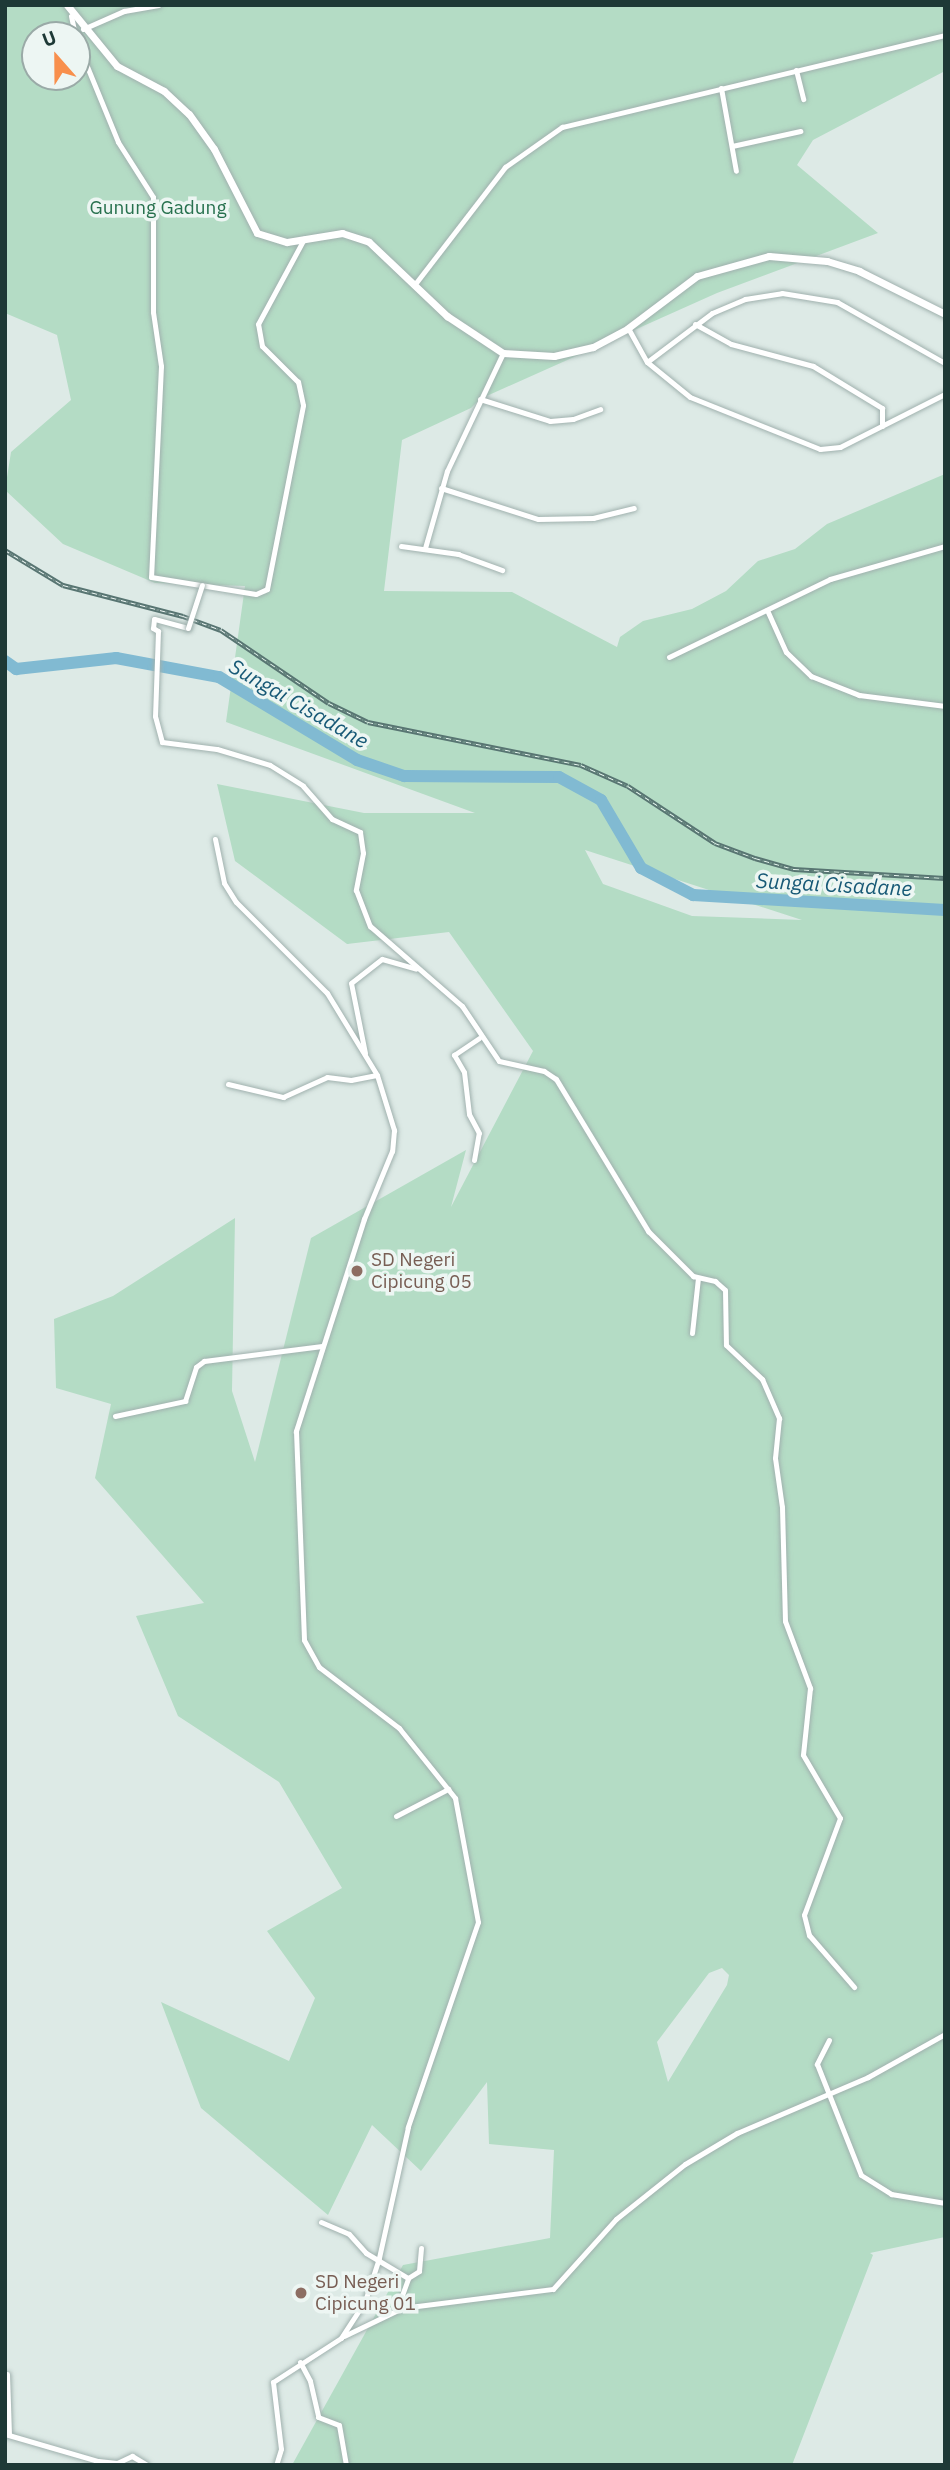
<!DOCTYPE html>
<html>
<head>
<meta charset="utf-8">
<style>
  body { margin:0 }
  #map { position:relative; width:950px; height:2470px; overflow:hidden; background:#ddeae6; font-family:"IBM Plex Sans",sans-serif }
  div>[style] { position:absolute }
  [style*='--x'] { left:calc(var(--x)*1px); top:calc(var(--y)*1px); width:calc(var(--w)*1px); rotate:calc(var(--a)*1deg) }
  .green>* { inset:0; background:#b4dcc5 }
  .river>* { height:12px; margin:-6px; padding:0 6px; transform-origin:6px; border-radius:6px; background:#81bad2 }
  .roads { filter:drop-shadow(0 0 2px #a0b1ae) drop-shadow(0 0 2px #a0b1ae) }
  .minor>* { height:5px; margin:-2.5px; padding:0 2.5px; transform-origin:2.5px; border-radius:2.5px; background:#fff }
  .tertiary>* { height:7px; margin:-3.5px; padding:0 3.5px; transform-origin:3.5px; border-radius:3.5px; background:#fff }
  .rail>* { height:4.5px; margin-top:-2.25px; transform-origin:0; background:repeating-linear-gradient(90deg,#edf6f3 0 5px,#587572 0 10px); box-sizing:border-box; border-block:2px solid #587572 }
  .bridges { filter:drop-shadow(0 0 2px #a0b1ae) drop-shadow(0 0 2px #a0b1ae) }
  .minor-bridge>* { height:5px; margin:-2.5px; padding:0 2.5px; transform-origin:2.5px; border-radius:2.5px; background:#fff }
  .dots>* { width:19px; height:19px; translate:-50% -50%; box-sizing:border-box; border:4px solid #edf6f3; border-radius:50% }
  span { translate:-50% -50%; white-space:nowrap; text-align:center; line-height:1.15; -webkit-text-stroke:7px #edf6f3; paint-order:stroke }
  .park-label { font-size:19px; color:#27714e }
  .education-label { font-size:19px; color:#785e54 }
  .left { translate:0 -50%; text-align:left }
  .water-label { font-size:21px; color:#175976; font-style:italic }
  .frame { position:absolute; inset:0; border:7px solid #1e3936; pointer-events:none }
  .north { position:absolute; left:21px; top:21px; width:70px; height:70px; box-sizing:border-box; background:#edf6f3; border:2px solid #9aaaa7; border-radius:50%; rotate:339deg; font-size:19px; font-weight:700; line-height:28px; text-align:center; color:#1e3936 }
  .north::after { content:''; display:block; margin:auto; width:24px; height:32px; background:#f88f4c; clip-path:polygon(50% 0,100% 100%,50% 72%,0 100%) }
</style>
</head>
<body>
<div id="map">
  <div class="green">
    <i style="clip-path:polygon(evenodd,5px 5px,945px 5px,945px 71px,813px 140px,797px 165px,878px 233px,717px 293px,480px 399px,471px 408px,402px 440px,384px 591px,512px 592px,617px 647px,620px 637px,643px 621px,692px 609px,726px 591px,758px 561px,795px 549px,827px 524px,945px 474px,945px 2237px,870px 2253px,873px 2255px,792px 2465px,292px 2465px,403px 2265px,550px 2238px,554px 2150px,489px 2144px,487px 2082px,421px 2171px,372px 2125px,328px 2215px,201px 2108px,161px 2002px,289px 2061px,315px 1998px,267px 1931px,342px 1888px,279px 1782px,178px 1716px,136px 1616px,204px 1603px,95px 1478px,111px 1404px,56px 1388px,54px 1319px,113px 1296px,235px 1218px,232px 1391px,255px 1462px,311px 1238px,466px 1150px,451px 1207px,533px 1051px,449px 932px,347px 944px,235px 861px,217px 784px,364px 813px,475px 813px,226px 722px,245px 586px,155px 583px,63px 544px,5px 490px,11px 452px,71px 400px,57px 335px,5px 313px,5px 5px,35px 35px,77px 35px,77px 77px,35px 77px,35px 35px,5px 5px,585px 850px,802px 920px,692px 916px,603px 884px,585px 850px,5px 5px,722px 1968px,729px 1975px,727px 1985px,668px 2082px,657px 2042px,709px 1973px,722px 1968px)"></i>
  </div>
  <div class="river">
    <i style="--x:5;--y:661;--w:14;--a:36"></i>
    <i style="--x:16;--y:669;--w:101;--a:-6.3"></i>
    <i style="--x:116;--y:658;--w:105;--a:10.5"></i>
    <i style="--x:219;--y:677;--w:161;--a:31"></i>
    <i style="--x:357;--y:760;--w:50;--a:18.8"></i>
    <i style="--x:404;--y:776;--w:155;--a:0.4"></i>
    <i style="--x:559;--y:777;--w:48;--a:28.7"></i>
    <i style="--x:601;--y:800;--w:79;--a:59.5"></i>
    <i style="--x:641;--y:868;--w:59;--a:27.4"></i>
    <i style="--x:693;--y:895;--w:252;--a:3.4"></i>
  </div>
  <div class="roads">
    <div class="minor">
      <i style="--x:71;--y:16;--w:19;--a:78"></i>
      <i style="--x:83;--y:29;--w:45;--a:-23.7"></i>
      <i style="--x:124;--y:11;--w:35;--a:-10"></i>
      <i style="--x:77;--y:42;--w:108;--a:67.7"></i>
      <i style="--x:118;--y:142;--w:65;--a:57.5"></i>
      <i style="--x:153;--y:197;--w:115;--a:90"></i>
      <i style="--x:153;--y:312;--w:55;--a:81.6"></i>
      <i style="--x:161;--y:366;--w:211;--a:92.7"></i>
      <i style="--x:151;--y:577;--w:106;--a:9.2"></i>
      <i style="--x:256;--y:594;--w:12;--a:-24"></i>
      <i style="--x:267;--y:589;--w:187;--a:-78.9"></i>
      <i style="--x:303;--y:405;--w:24;--a:-102"></i>
      <i style="--x:298;--y:382;--w:51;--a:-135"></i>
      <i style="--x:262;--y:346;--w:22;--a:-100"></i>
      <i style="--x:258;--y:324;--w:97;--a:-61.6"></i>
      <i style="--x:796;--y:70;--w:30;--a:76"></i>
      <i style="--x:721;--y:88;--w:84;--a:79.8"></i>
      <i style="--x:732;--y:146;--w:70;--a:-12.4"></i>
      <i style="--x:415;--y:284;--w:148;--a:-52.4"></i>
      <i style="--x:505;--y:167;--w:70;--a:-35.1"></i>
      <i style="--x:562;--y:127;--w:394;--a:-13.5"></i>
      <i style="--x:695;--y:324;--w:41;--a:29.1"></i>
      <i style="--x:731;--y:344;--w:85;--a:15"></i>
      <i style="--x:813;--y:366;--w:81;--a:31.3"></i>
      <i style="--x:882;--y:408;--w:18;--a:90"></i>
      <i style="--x:628;--y:328;--w:39;--a:61"></i>
      <i style="--x:647;--y:362;--w:55;--a:39.1"></i>
      <i style="--x:690;--y:397;--w:140;--a:21.8"></i>
      <i style="--x:820;--y:449;--w:20;--a:-6"></i>
      <i style="--x:840;--y:447;--w:118;--a:-26.8"></i>
      <i style="--x:647;--y:362;--w:81;--a:-37"></i>
      <i style="--x:712;--y:313;--w:36;--a:-23"></i>
      <i style="--x:745;--y:299;--w:37;--a:-9"></i>
      <i style="--x:782;--y:293;--w:56;--a:9.3"></i>
      <i style="--x:837;--y:302;--w:124;--a:29.5"></i>
      <i style="--x:480;--y:399;--w:73;--a:17.4"></i>
      <i style="--x:550;--y:421;--w:23;--a:-5"></i>
      <i style="--x:573;--y:419;--w:29;--a:-20"></i>
      <i style="--x:441;--y:488;--w:102;--a:17.7"></i>
      <i style="--x:538;--y:519;--w:55;--a:-1"></i>
      <i style="--x:593;--y:518;--w:42;--a:-13.7"></i>
      <i style="--x:401;--y:546;--w:58;--a:8"></i>
      <i style="--x:458;--y:554;--w:47;--a:20"></i>
      <i style="--x:425;--y:548;--w:80;--a:-74.1"></i>
      <i style="--x:447;--y:471;--w:131;--a:-64.6"></i>
      <i style="--x:767;--y:610;--w:46;--a:65.7"></i>
      <i style="--x:786;--y:652;--w:35;--a:44"></i>
      <i style="--x:811;--y:676;--w:52;--a:21.6"></i>
      <i style="--x:859;--y:695;--w:87;--a:7.3"></i>
      <i style="--x:188;--y:628;--w:35;--a:-165"></i>
      <i style="--x:154;--y:619;--w:9;--a:96"></i>
      <i style="--x:153;--y:628;--w:6;--a:31"></i>
      <i style="--x:158;--y:631;--w:85;--a:92"></i>
      <i style="--x:155;--y:716;--w:27;--a:75"></i>
      <i style="--x:162;--y:742;--w:55;--a:7.3"></i>
      <i style="--x:217;--y:749;--w:55;--a:16.8"></i>
      <i style="--x:270;--y:765;--w:39;--a:32"></i>
      <i style="--x:303;--y:786;--w:44;--a:48.7"></i>
      <i style="--x:332;--y:819;--w:31;--a:25"></i>
      <i style="--x:360;--y:832;--w:21;--a:82"></i>
      <i style="--x:363;--y:853;--w:38;--a:101"></i>
      <i style="--x:356;--y:890;--w:39;--a:69"></i>
      <i style="--x:370;--y:926;--w:122;--a:41"></i>
      <i style="--x:462;--y:1006;--w:66;--a:56.1"></i>
      <i style="--x:499;--y:1061;--w:46;--a:12.5"></i>
      <i style="--x:544;--y:1071;--w:14;--a:34"></i>
      <i style="--x:556;--y:1079;--w:178;--a:58.8"></i>
      <i style="--x:648;--y:1231;--w:64;--a:45"></i>
      <i style="--x:693;--y:1276;--w:23;--a:13"></i>
      <i style="--x:715;--y:1281;--w:13;--a:42"></i>
      <i style="--x:725;--y:1290;--w:55;--a:89"></i>
      <i style="--x:726;--y:1345;--w:50;--a:43.4"></i>
      <i style="--x:762;--y:1379;--w:43;--a:66.4"></i>
      <i style="--x:779;--y:1418;--w:40;--a:95.7"></i>
      <i style="--x:775;--y:1458;--w:49;--a:81.9"></i>
      <i style="--x:782;--y:1507;--w:114;--a:88.5"></i>
      <i style="--x:785;--y:1621;--w:72;--a:69.5"></i>
      <i style="--x:810;--y:1688;--w:67;--a:96"></i>
      <i style="--x:803;--y:1755;--w:73;--a:59.6"></i>
      <i style="--x:840;--y:1818;--w:103;--a:110.4"></i>
      <i style="--x:804;--y:1915;--w:21;--a:76"></i>
      <i style="--x:809;--y:1935;--w:69;--a:49.1"></i>
      <i style="--x:669;--y:657;--w:179;--a:-25.8"></i>
      <i style="--x:830;--y:579;--w:120;--a:-16"></i>
      <i style="--x:215;--y:839;--w:45;--a:78.4"></i>
      <i style="--x:224;--y:883;--w:22;--a:58"></i>
      <i style="--x:236;--y:902;--w:129;--a:45"></i>
      <i style="--x:327;--y:993;--w:96;--a:58.6"></i>
      <i style="--x:377;--y:1075;--w:58;--a:72.8"></i>
      <i style="--x:394;--y:1130;--w:21;--a:95"></i>
      <i style="--x:392;--y:1151;--w:74;--a:112.4"></i>
      <i style="--x:364;--y:1219;--w:223;--a:107.8"></i>
      <i style="--x:296;--y:1431;--w:209;--a:87.8"></i>
      <i style="--x:304;--y:1640;--w:31;--a:61"></i>
      <i style="--x:319;--y:1667;--w:101;--a:37.3"></i>
      <i style="--x:399;--y:1728;--w:90;--a:51.3"></i>
      <i style="--x:455;--y:1798;--w:126;--a:79.5"></i>
      <i style="--x:478;--y:1922;--w:217;--a:108.9"></i>
      <i style="--x:408;--y:2127;--w:134;--a:102.5"></i>
      <i style="--x:379;--y:2258;--w:45;--a:108"></i>
      <i style="--x:365;--y:2301;--w:44;--a:123"></i>
      <i style="--x:341;--y:2338;--w:81;--a:147.1"></i>
      <i style="--x:273;--y:2382;--w:67;--a:83.2"></i>
      <i style="--x:281;--y:2449;--w:17;--a:107"></i>
      <i style="--x:365;--y:1053;--w:71;--a:-101.3"></i>
      <i style="--x:351;--y:983;--w:39;--a:-38"></i>
      <i style="--x:382;--y:959;--w:35;--a:16"></i>
      <i style="--x:228;--y:1084;--w:57;--a:13.3"></i>
      <i style="--x:283;--y:1097;--w:48;--a:-24.4"></i>
      <i style="--x:327;--y:1077;--w:24;--a:7"></i>
      <i style="--x:351;--y:1080;--w:26;--a:-11"></i>
      <i style="--x:474;--y:1160;--w:27;--a:-80"></i>
      <i style="--x:479;--y:1133;--w:21;--a:-118"></i>
      <i style="--x:469;--y:1114;--w:42;--a:-96.8"></i>
      <i style="--x:464;--y:1072;--w:20;--a:-120"></i>
      <i style="--x:454;--y:1055;--w:30;--a:-34"></i>
      <i style="--x:692;--y:1333;--w:55;--a:-83.8"></i>
      <i style="--x:115;--y:1416;--w:72;--a:-12.1"></i>
      <i style="--x:185;--y:1401;--w:36;--a:-72"></i>
      <i style="--x:196;--y:1367;--w:10;--a:-37"></i>
      <i style="--x:204;--y:1361;--w:119;--a:-7.2"></i>
      <i style="--x:396;--y:1816;--w:59;--a:-27.4"></i>
      <i style="--x:829;--y:2040;--w:27;--a:117"></i>
      <i style="--x:817;--y:2064;--w:119;--a:68.4"></i>
      <i style="--x:861;--y:2175;--w:36;--a:32"></i>
      <i style="--x:891;--y:2194;--w:55;--a:9.5"></i>
      <i style="--x:321;--y:2222;--w:30;--a:23"></i>
      <i style="--x:349;--y:2234;--w:25;--a:48"></i>
      <i style="--x:366;--y:2253;--w:49;--a:30.8"></i>
      <i style="--x:397;--y:2309;--w:33;--a:-70"></i>
      <i style="--x:408;--y:2278;--w:13;--a:-32"></i>
      <i style="--x:419;--y:2271;--w:23;--a:-85"></i>
      <i style="--x:344;--y:2336;--w:64;--a:-25.8"></i>
      <i style="--x:402;--y:2308;--w:152;--a:-7.2"></i>
      <i style="--x:553;--y:2289;--w:94;--a:-48"></i>
      <i style="--x:616;--y:2219;--w:88;--a:-38.6"></i>
      <i style="--x:685;--y:2164;--w:61;--a:-30.8"></i>
      <i style="--x:737;--y:2133;--w:142;--a:-23.1"></i>
      <i style="--x:868;--y:2077;--w:88;--a:-29.2"></i>
      <i style="--x:300;--y:2362;--w:21;--a:62"></i>
      <i style="--x:310;--y:2381;--w:37;--a:77"></i>
      <i style="--x:318;--y:2417;--w:22;--a:21"></i>
      <i style="--x:339;--y:2425;--w:41;--a:80.1"></i>
      <i style="--x:7;--y:2374;--w:61;--a:88.1"></i>
      <i style="--x:5;--y:2434;--w:97;--a:16.2"></i>
      <i style="--x:98;--y:2461;--w:19;--a:6"></i>
      <i style="--x:117;--y:2463;--w:17;--a:-25"></i>
      <i style="--x:132;--y:2456;--w:17;--a:31"></i>
    </div>
    <div class="tertiary">
      <i style="--x:67;--y:5;--w:79;--a:50.7"></i>
      <i style="--x:117;--y:66;--w:53;--a:28"></i>
      <i style="--x:164;--y:91;--w:34;--a:43"></i>
      <i style="--x:189;--y:114;--w:43;--a:54.5"></i>
      <i style="--x:214;--y:149;--w:94;--a:62.9"></i>
      <i style="--x:257;--y:233;--w:31;--a:17"></i>
      <i style="--x:287;--y:242;--w:56;--a:-9.3"></i>
      <i style="--x:342;--y:233;--w:28;--a:18"></i>
      <i style="--x:369;--y:242;--w:108;--a:43.5"></i>
      <i style="--x:447;--y:316;--w:67;--a:33.5"></i>
      <i style="--x:503;--y:353;--w:51;--a:3.4"></i>
      <i style="--x:554;--y:356;--w:40;--a:-13"></i>
      <i style="--x:593;--y:347;--w:40;--a:-28"></i>
      <i style="--x:628;--y:328;--w:86;--a:-37"></i>
      <i style="--x:697;--y:276;--w:75;--a:-15.5"></i>
      <i style="--x:769;--y:256;--w:58;--a:4.9"></i>
      <i style="--x:827;--y:261;--w:34;--a:17"></i>
      <i style="--x:859;--y:271;--w:96;--a:26.6"></i>
    </div>
  </div>
  <div class="rail">
    <i style="--x:5;--y:550;--w:68;--a:31.1"></i>
    <i style="--x:63;--y:585;--w:124;--a:14.5"></i>
    <i style="--x:183;--y:616;--w:40;--a:20.2"></i>
    <i style="--x:221;--y:630;--w:130;--a:34.1"></i>
    <i style="--x:329;--y:703;--w:43;--a:26"></i>
    <i style="--x:368;--y:722;--w:217;--a:11.4"></i>
    <i style="--x:581;--y:765;--w:51;--a:24.1"></i>
    <i style="--x:628;--y:786;--w:104;--a:33.2"></i>
    <i style="--x:715;--y:843;--w:43;--a:20.6"></i>
    <i style="--x:755;--y:858;--w:41;--a:15.8"></i>
    <i style="--x:794;--y:869;--w:151;--a:3.4"></i>
  </div>
  <div class="bridges">
    <div class="minor-bridge">
      <i style="--x:188;--y:628;--w:45;--a:-72"></i>
    </div>
  </div>
  <div class="dots">
    <i style="left:357px;top:1271px;background:#8d6e63"></i>
    <i style="left:301px;top:2293px;background:#8d6e63"></i>
  </div>
  <div class="park-label">
    <span style="left:158px;top:208px">Gunung Gadung</span>
  </div>
  <div class="education-label">
    <span class="left" style="left:371px;top:1271px">SD Negeri<br>Cipicung 05</span>
    <span class="left" style="left:315px;top:2293px">SD Negeri<br>Cipicung 01</span>
  </div>
  <div class="water-label">
    <span style="left:299px;top:703px;rotate:30deg">Sungai Cisadane</span>
    <span style="left:834px;top:884px;rotate:3deg">Sungai Cisadane</span>
  </div>
  <div class="frame"></div>
  <div class="north">U</div>
</div>
</body>
</html>
